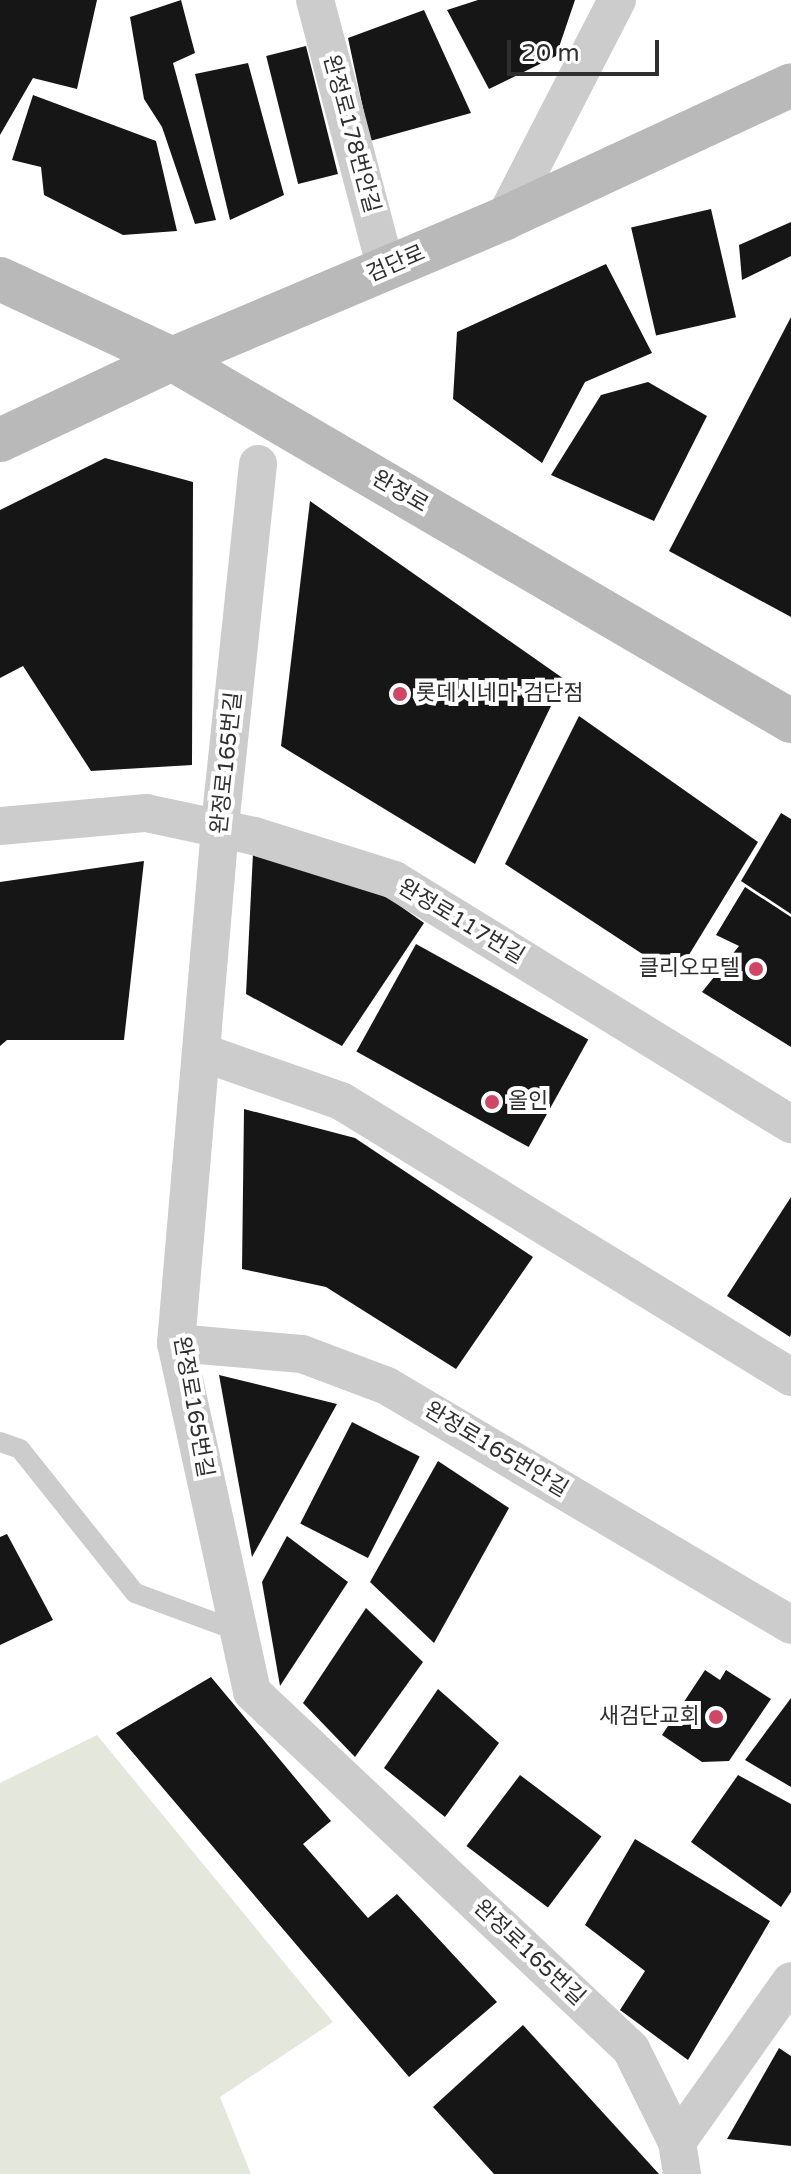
<!DOCTYPE html>
<html>
<head>
<meta charset="utf-8">
<style>
  body { margin:0 }
  #map { position:relative; width:791px; height:2174px; overflow:hidden; background:#fff; font-family:"Varela Round","Noto Sans KR",sans-serif }
  div>[style] { position:absolute }
  [style*='--x'] { left:calc(var(--x)*1px); top:calc(var(--y)*1px); width:calc(var(--w)*1px); rotate:calc(var(--a)*1deg) }
  .green>* { inset:0; background:#e4e8dc }
  .building>* { inset:0; background:#161616; transform-origin:0 0 }
  .lane>* { height:20px; margin:-10px; padding:0 10px; transform-origin:10px; border-radius:10px; background:#ccc }
  .street>* { height:38px; margin:-19px; padding:0 19px; transform-origin:19px; border-radius:19px; background:#ccc }
  .secondary>* { height:44px; margin:-22px; padding:0 22px; transform-origin:22px; border-radius:22px; background:#b9b9b9 }
  .dots>* { width:22px; height:22px; translate:-50% -50%; box-sizing:border-box; border:4px solid #fff; border-radius:50% }
  span { translate:-50% -50%; white-space:nowrap; text-align:center; line-height:1.15; -webkit-text-stroke:8px #fff; paint-order:stroke }
  .street-label { font-size:22px; color:#2f2f2f }
  .poi-label { font-size:22px; color:#2f2f2f }
  .left { translate:0 -50%; text-align:left }
  .right { translate:-100% -50%; text-align:right }
  .scale { position:absolute; left:507px; top:40px; width:152px; height:36px; box-sizing:border-box; border:4px solid #2f2f2f; border-top:0; padding-left:10px; font-size:24px; line-height:28px; white-space:nowrap; color:#2f2f2f; -webkit-text-stroke:6px #fff; paint-order:stroke }
</style>
</head>
<body>
<div id="map">
  <div class="green">
    <i style="clip-path:polygon(97px 1735px,333px 2022px,220px 2097px,251px 2174px,0 2174px,0 1783px)"></i>
  </div>
  <div class="building">
    <i style="clip-path:polygon(0 0,97px 0,77px 89px,33px 78px,0 135px)"></i>
    <i style="clip-path:polygon(181px 0,195px 53px,173px 63px,216px 220px,195px 224px,162px 127px,144px 99px,130px 17px)"></i>
    <i style="clip-path:polygon(478px 0,575px 0,556px 56px,489px 89px,447px 10px)"></i>
    <i style="clip-path:polygon(424px 10px,471px 113px,370px 141px,348px 38px)"></i>
    <i style="left:306px;top:46px;width:132px;height:41px;rotate:76deg"></i>
    <i style="clip-path:polygon(248px 63px,284px 195px,230px 220px,195px 74px)"></i>
    <i style="clip-path:polygon(33px 95px,156px 141px,177px 231px,123px 235px,44px 195px,41px 167px,12px 160px)"></i>
    <i style="left:711px;top:209px;width:111px;height:82px;rotate:77deg"></i>
    <i style="clip-path:polygon(791px 222px,791px 256px,742px 280px,739px 245px)"></i>
    <i style="clip-path:polygon(606px 264px,652px 353px,585px 382px,542px 463px,453px 399px,457px 332px)"></i>
    <i style="clip-path:polygon(791px 317px,791px 617px,669px 551px)"></i>
    <i style="clip-path:polygon(648px 382px,707px 416px,654px 521px,551px 475px,601px 395px)"></i>
    <i style="clip-path:polygon(105px 458px,193px 482px,192px 765px,91px 771px,23px 666px,0 678px,0 510px)"></i>
    <i style="clip-path:polygon(310px 501px,564px 679px,475px 864px,281px 746px)"></i>
    <i style="clip-path:polygon(579px 716px,758px 842px,676px 976px,505px 864px)"></i>
    <i style="clip-path:polygon(781px 813px,791px 819px,791px 914px,741px 881px)"></i>
    <i style="clip-path:polygon(253px 853px,386px 896px,424px 923px,342px 1046px,246px 994px)"></i>
    <i style="clip-path:polygon(144px 861px,124px 1040px,7px 1040px,0 1046px,0 882px)"></i>
    <i style="clip-path:polygon(745px 887px,791px 917px,791px 1047px,702px 992px,739px 946px,716px 935px)"></i>
    <i style="left:416px;top:944px;width:197px;height:123px;rotate:29deg"></i>
    <i style="clip-path:polygon(244px 1109px,355px 1138px,533px 1257px,456px 1369px,326px 1287px,242px 1269px)"></i>
    <i style="clip-path:polygon(791px 1197px,791px 1334px,790px 1337px,727px 1296px)"></i>
    <i style="clip-path:polygon(219px 1375px,337px 1404px,252px 1557px)"></i>
    <i style="left:352px;top:1422px;width:76px;height:114px;rotate:27deg"></i>
    <i style="clip-path:polygon(438px 1461px,509px 1508px,434px 1643px,370px 1582px)"></i>
    <i style="clip-path:polygon(7px 1534px,53px 1620px,0 1645px,0 1537px)"></i>
    <i style="clip-path:polygon(287px 1536px,348px 1582px,280px 1686px,262px 1582px)"></i>
    <i style="clip-path:polygon(366px 1608px,423px 1662px,355px 1757px,303px 1703px)"></i>
    <i style="clip-path:polygon(705px 1670px,720px 1680px,726px 1670px,771px 1699px,729px 1761px,702px 1762px,662px 1735px)"></i>
    <i style="clip-path:polygon(211px 1677px,331px 1821px,303px 1844px,368px 1918px,397px 1894px,497px 2002px,409px 2077px,116px 1733px)"></i>
    <i style="clip-path:polygon(438px 1689px,499px 1743px,445px 1817px,384px 1768px)"></i>
    <i style="clip-path:polygon(791px 1698px,791px 1787px,745px 1760px)"></i>
    <i style="left:520px;top:1775px;width:102px;height:89px;rotate:37deg"></i>
    <i style="clip-path:polygon(738px 1775px,791px 1804px,791px 1892px,781px 1907px,691px 1842px)"></i>
    <i style="clip-path:polygon(635px 1839px,770px 1921px,688px 2060px,620px 2010px,645px 1971px,585px 1925px)"></i>
    <i style="clip-path:polygon(523px 2025px,659px 2174px,494px 2174px,433px 2107px)"></i>
    <i style="clip-path:polygon(779px 2048px,791px 2056px,791px 2146px,727px 2139px)"></i>
  </div>
  <div class="lane">
    <i style="--x:0;--y:1442;--w:21;--a:19"></i>
    <i style="--x:20;--y:1449;--w:184;--a:51.4"></i>
    <i style="--x:135;--y:1593;--w:110;--a:20.3"></i>
  </div>
  <div class="street">
    <i style="--x:315;--y:0;--w:277;--a:75.2"></i>
    <i style="--x:505;--y:218;--w:245;--a:-62.8"></i>
    <i style="--x:258;--y:464;--w:366;--a:96"></i>
    <i style="--x:220;--y:828;--w:517;--a:94.88"></i>
    <i style="--x:176;--y:1343;--w:357;--a:77.7"></i>
    <i style="--x:252;--y:1692;--w:521;--a:43.29"></i>
    <i style="--x:631;--y:2049;--w:104;--a:63.7"></i>
    <i style="--x:677;--y:2142;--w:32;--a:81"></i>
    <i style="--x:0;--y:826;--w:147;--a:-5.1"></i>
    <i style="--x:146;--y:813;--w:110;--a:12"></i>
    <i style="--x:254;--y:836;--w:147;--a:17.4"></i>
    <i style="--x:394;--y:880;--w:466;--a:31.6"></i>
    <i style="--x:201;--y:1052;--w:148;--a:19.3"></i>
    <i style="--x:341;--y:1101;--w:528;--a:31.52"></i>
    <i style="--x:176;--y:1343;--w:126;--a:5"></i>
    <i style="--x:302;--y:1354;--w:91;--a:20.6"></i>
    <i style="--x:387;--y:1386;--w:469;--a:30.6"></i>
    <i style="--x:677;--y:2142;--w:197;--a:-54.7"></i>
  </div>
  <div class="secondary">
    <i style="--x:0;--y:279;--w:190;--a:24.9"></i>
    <i style="--x:172;--y:359;--w:717;--a:30.32"></i>
    <i style="--x:0;--y:440;--w:190;--a:-25.2"></i>
    <i style="--x:172;--y:359;--w:362;--a:-22.9"></i>
    <i style="--x:505;--y:218;--w:315;--a:-24.9"></i>
  </div>
  <div class="dots">
    <i style="left:400px;top:694px;background:#d04766"></i>
    <i style="left:756px;top:969px;background:#d04766"></i>
    <i style="left:492px;top:1102px;background:#d04766"></i>
    <i style="left:716px;top:1717px;background:#d04766"></i>
  </div>
  <div class="street-label">
    <span style="left:351px;top:134px;rotate:75deg">완정로178번안길</span>
    <span style="left:396px;top:264px;rotate:-23deg">검단로</span>
    <span style="left:400px;top:492px;rotate:30deg">완정로</span>
    <span style="left:227px;top:763px;rotate:-84deg">완정로165번길</span>
    <span style="left:461px;top:922px;rotate:31deg">완정로117번길</span>
    <span style="left:193px;top:1407px;rotate:80deg">완정로165번길</span>
    <span style="left:496px;top:1450px;rotate:31deg">완정로165번안길</span>
    <span style="left:529px;top:1953px;rotate:43deg">완정로165번길</span>
  </div>
  <div class="poi-label">
    <span class="left" style="left:416px;top:694px">롯데시네마 검단점</span>
    <span class="right" style="left:740px;top:969px">클리오모텔</span>
    <span class="left" style="left:508px;top:1102px">올인</span>
    <span class="right" style="left:700px;top:1717px">새검단교회</span>
  </div>
  <div class="scale">20 m</div>
</div>
</body>
</html>
